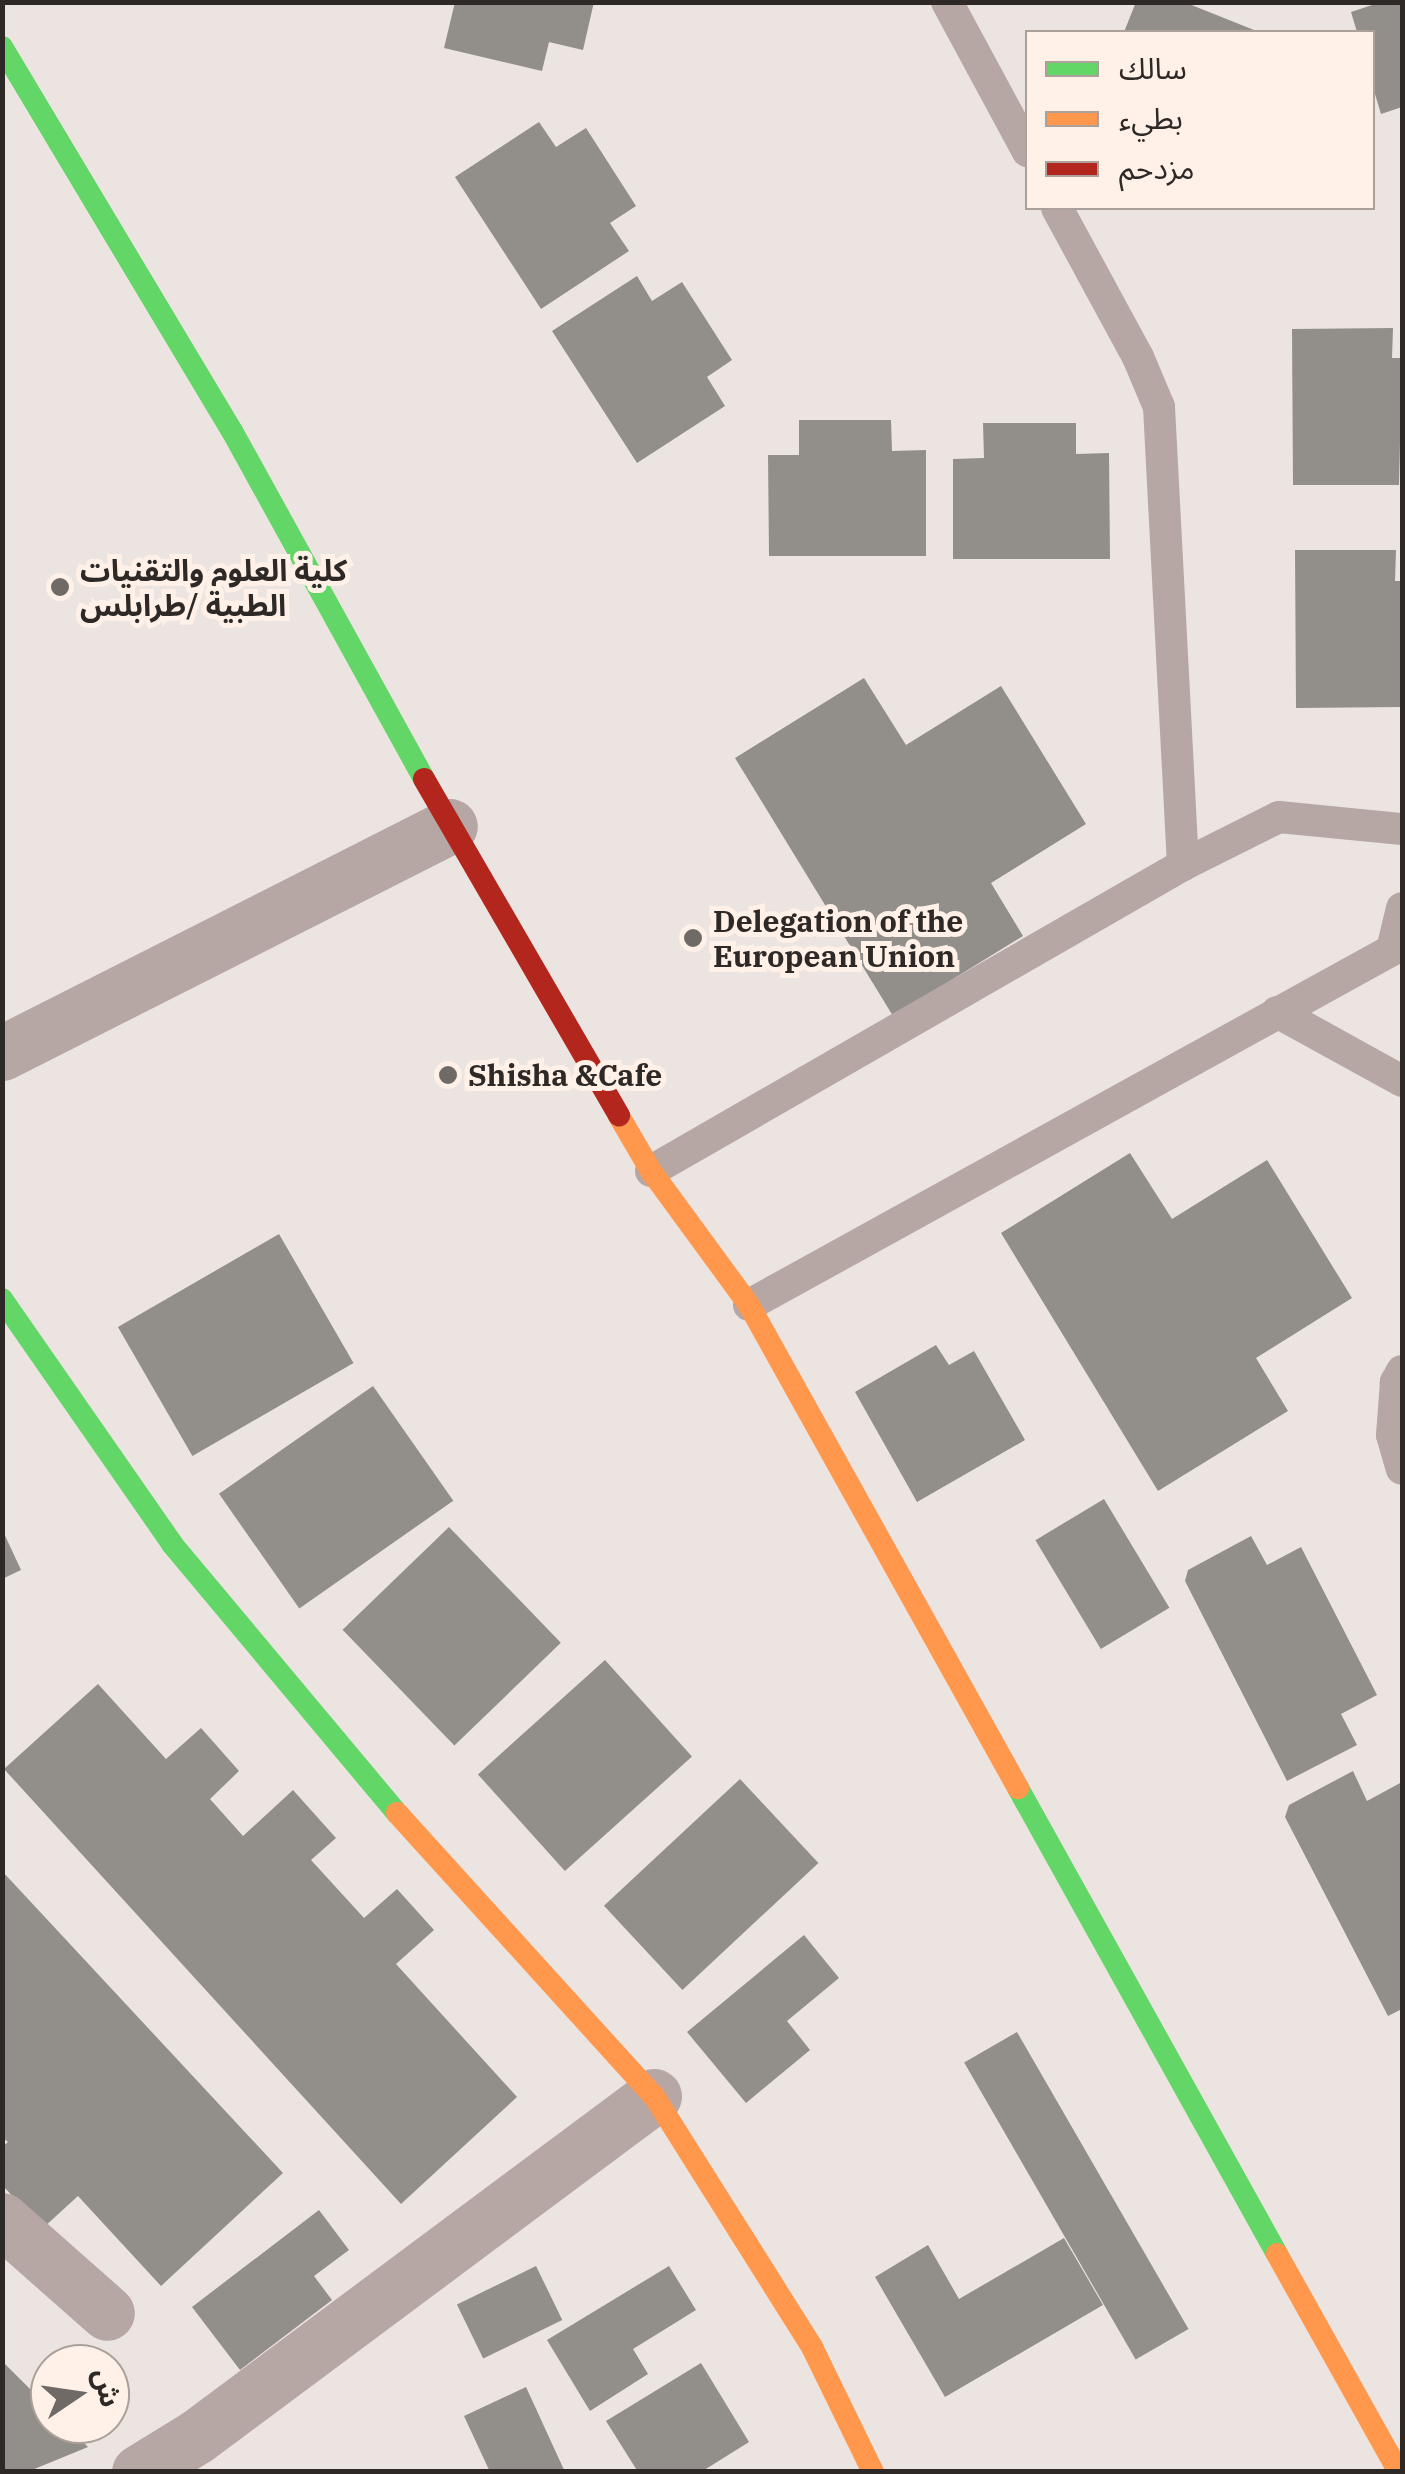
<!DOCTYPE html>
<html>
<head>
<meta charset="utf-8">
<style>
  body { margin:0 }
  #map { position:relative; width:1405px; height:2474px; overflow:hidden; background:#ece4e0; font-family:"IBM Plex Serif","Noto Sans Arabic",serif }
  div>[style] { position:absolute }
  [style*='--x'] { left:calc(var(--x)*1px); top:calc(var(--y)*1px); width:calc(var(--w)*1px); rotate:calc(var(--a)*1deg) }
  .building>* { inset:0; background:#928e8a; transform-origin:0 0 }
  .lane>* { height:32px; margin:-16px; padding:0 16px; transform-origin:16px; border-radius:16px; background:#b6a7a4 }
  .street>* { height:55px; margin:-27.5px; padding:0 27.5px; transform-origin:27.5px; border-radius:27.5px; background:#b6a7a4 }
  .fast>* { height:22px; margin:-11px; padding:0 11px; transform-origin:11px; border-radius:11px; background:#63d668 }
  .slow>* { height:22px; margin:-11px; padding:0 11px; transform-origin:11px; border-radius:11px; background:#ff974d }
  .jam>* { height:22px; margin:-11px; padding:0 11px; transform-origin:11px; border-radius:11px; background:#b3261e }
  .dots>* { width:28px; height:28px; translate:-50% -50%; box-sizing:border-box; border:5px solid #fff1e8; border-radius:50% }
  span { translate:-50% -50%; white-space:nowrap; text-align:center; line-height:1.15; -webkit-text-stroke:10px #fff1e8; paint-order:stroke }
  .poi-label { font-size:30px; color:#2e2926; font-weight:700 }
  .left { translate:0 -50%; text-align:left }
  .frame { position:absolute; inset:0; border:5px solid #2e2926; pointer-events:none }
  .legend { position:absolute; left:1025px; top:30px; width:350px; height:180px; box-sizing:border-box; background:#fff1e8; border:2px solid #aba19a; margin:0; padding:12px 18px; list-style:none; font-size:30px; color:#2e2926 }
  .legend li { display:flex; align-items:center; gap:20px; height:50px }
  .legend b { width:50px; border:2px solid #aba19a }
  .north { position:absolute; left:30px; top:2344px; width:100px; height:100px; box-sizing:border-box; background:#fff1e8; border:2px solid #aba19a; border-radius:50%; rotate:77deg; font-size:28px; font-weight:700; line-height:40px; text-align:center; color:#2e2926 }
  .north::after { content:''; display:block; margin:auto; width:35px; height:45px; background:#706a67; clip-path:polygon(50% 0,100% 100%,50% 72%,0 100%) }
</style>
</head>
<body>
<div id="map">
  <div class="building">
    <i style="clip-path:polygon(455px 2px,594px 2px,583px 50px,549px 42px,542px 71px,444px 48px)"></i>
    <i style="clip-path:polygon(1136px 2px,1184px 2px,1259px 32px,1124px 32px)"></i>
    <i style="clip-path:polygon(1381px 2px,1402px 2px,1402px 107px,1381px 114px,1372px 84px,1372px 32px,1357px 32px,1351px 12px)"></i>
    <i style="clip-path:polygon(539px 122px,556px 147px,586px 128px,636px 206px,610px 223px,629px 251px,541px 309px,455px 177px)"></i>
    <i style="clip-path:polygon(637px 276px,652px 301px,682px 282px,732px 360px,707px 377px,725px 406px,637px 463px,552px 331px)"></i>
    <i style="clip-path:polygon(1393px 328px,1392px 358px,1402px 358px,1399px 485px,1293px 485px,1292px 329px)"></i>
    <i style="clip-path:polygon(799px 420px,891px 420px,892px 451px,926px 450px,926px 556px,769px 556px,768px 455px,799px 455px)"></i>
    <i style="clip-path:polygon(983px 423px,1076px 423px,1076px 454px,1109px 453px,1110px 559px,953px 559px,953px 459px,984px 458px)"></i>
    <i style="clip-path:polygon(1295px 550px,1396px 550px,1395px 581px,1402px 581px,1401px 707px,1296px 708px)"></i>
    <i style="clip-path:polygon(864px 678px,906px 745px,1001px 686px,1086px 824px,991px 883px,1023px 936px,893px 1016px,735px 758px)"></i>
    <i style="clip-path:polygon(1130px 1153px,1172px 1219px,1267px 1160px,1352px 1298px,1256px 1358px,1288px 1411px,1158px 1491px,1001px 1233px)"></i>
    <i style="left:279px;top:1234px;width:149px;height:186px;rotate:60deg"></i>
    <i style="clip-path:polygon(936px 1345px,949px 1365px,974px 1351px,1025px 1440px,917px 1502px,855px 1392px)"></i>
    <i style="left:373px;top:1386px;width:140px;height:188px;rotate:55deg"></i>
    <i style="left:1104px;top:1499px;width:127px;height:80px;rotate:59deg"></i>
    <i style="left:449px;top:1527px;width:161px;height:148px;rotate:46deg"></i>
    <i style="clip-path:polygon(2px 1529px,21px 1570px,2px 1579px)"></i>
    <i style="clip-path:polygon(1251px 1536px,1267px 1565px,1301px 1547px,1377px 1695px,1341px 1714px,1357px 1745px,1287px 1781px,1185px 1581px,1188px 1570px)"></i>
    <i style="left:605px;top:1660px;width:130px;height:171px;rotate:48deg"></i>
    <i style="clip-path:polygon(98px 1684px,166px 1759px,201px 1728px,239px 1771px,210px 1799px,243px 1836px,293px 1790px,336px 1838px,311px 1860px,364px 1918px,397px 1889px,434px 1930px,396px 1964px,517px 2097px,401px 2204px,4px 1769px)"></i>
    <i style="clip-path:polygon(1353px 1771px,1367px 1801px,1402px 1782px,1402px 2009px,1388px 2016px,1285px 1817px,1289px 1805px)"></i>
    <i style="left:740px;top:1779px;width:115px;height:186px;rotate:47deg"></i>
    <i style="clip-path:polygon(2px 1871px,283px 2173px,161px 2286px,78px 2196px,43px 2228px,2px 2185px,2px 2147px,8px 2142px,2px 2137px)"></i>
    <i style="clip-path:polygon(804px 1935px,839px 1978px,787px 2021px,810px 2050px,746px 2103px,687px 2032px)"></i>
    <i style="left:1017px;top:2032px;width:343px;height:61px;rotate:60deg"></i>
    <i style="clip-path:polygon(319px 2210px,349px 2250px,314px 2276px,332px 2300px,240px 2370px,192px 2307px)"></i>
    <i style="clip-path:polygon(1064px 2238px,1103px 2305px,945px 2397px,875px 2277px,928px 2245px,959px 2299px)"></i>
    <i style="left:536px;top:2266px;width:60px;height:88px;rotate:64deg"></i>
    <i style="clip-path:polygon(669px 2266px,696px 2310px,633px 2349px,648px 2374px,590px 2411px,547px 2340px)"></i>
    <i style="clip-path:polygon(2px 2361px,50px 2409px,50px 2424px,65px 2424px,88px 2447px,27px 2472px,2px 2472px)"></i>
    <i style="clip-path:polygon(701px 2363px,749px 2442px,701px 2472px,638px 2472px,606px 2421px)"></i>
    <i style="clip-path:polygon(526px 2387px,565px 2472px,490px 2472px,464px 2416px)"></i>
  </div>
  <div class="lane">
    <i style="--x:947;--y:2;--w:170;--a:61.6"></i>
    <i style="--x:1057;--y:208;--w:170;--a:61.5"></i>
    <i style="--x:1138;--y:357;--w:54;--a:67.2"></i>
    <i style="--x:1159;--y:407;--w:459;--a:87"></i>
    <i style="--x:1277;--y:1012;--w:143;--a:28.9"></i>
    <i style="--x:651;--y:1171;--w:614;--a:-29.91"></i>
    <i style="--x:1183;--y:865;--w:107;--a:-26.6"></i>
    <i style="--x:1279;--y:817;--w:124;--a:5.6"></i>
    <i style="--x:749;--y:1305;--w:734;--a:-28.9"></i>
    <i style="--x:1392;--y:950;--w:43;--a:-76.6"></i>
    <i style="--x:1402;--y:1371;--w:13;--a:119"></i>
    <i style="--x:1396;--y:1382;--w:53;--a:94.3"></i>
    <i style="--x:1392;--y:1435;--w:35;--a:74"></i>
  </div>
  <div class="street">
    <i style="--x:2;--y:1053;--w:502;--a:-26.87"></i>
    <i style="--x:2;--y:2220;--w:140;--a:41.5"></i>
    <i style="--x:139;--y:2472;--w:67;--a:-31.6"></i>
    <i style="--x:196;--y:2437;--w:571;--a:-36.67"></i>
  </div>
  <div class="fast">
    <i style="--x:2;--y:47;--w:448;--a:59.1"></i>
    <i style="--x:232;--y:431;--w:397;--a:61.1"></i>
    <i style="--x:2;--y:1299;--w:298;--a:55.2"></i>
    <i style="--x:172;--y:1544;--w:351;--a:50.1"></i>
    <i style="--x:1018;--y:1788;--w:533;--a:60.93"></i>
  </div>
  <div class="slow">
    <i style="--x:619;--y:1116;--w:64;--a:59.8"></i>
    <i style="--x:651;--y:1171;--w:166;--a:53.8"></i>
    <i style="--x:749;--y:1305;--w:553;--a:60.88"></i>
    <i style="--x:397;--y:1813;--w:382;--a:47.8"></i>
    <i style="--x:654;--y:2096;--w:297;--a:57.8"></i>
    <i style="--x:812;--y:2347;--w:139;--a:64"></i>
    <i style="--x:1277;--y:2254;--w:250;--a:60.8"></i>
  </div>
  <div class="jam">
    <i style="--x:424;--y:779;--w:389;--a:59.9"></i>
  </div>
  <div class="dots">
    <i style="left:60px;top:587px;background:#706a67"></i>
    <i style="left:693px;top:938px;background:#706a67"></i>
    <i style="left:448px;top:1075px;background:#706a67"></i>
  </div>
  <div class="poi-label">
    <span class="left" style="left:80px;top:587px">كلية العلوم والتقنيات<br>الطبية /طرابلس</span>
    <span class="left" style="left:713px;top:938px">Delegation of the<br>European Union</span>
    <span class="left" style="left:468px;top:1075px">Shisha &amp;Cafe</span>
  </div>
  <div class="frame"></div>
  <ul class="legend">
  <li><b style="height:12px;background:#63d668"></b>سالك</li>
  <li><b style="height:12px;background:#ff974d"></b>بطيء</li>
  <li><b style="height:12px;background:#b3261e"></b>مزدحم</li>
  </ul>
  <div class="north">ش</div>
</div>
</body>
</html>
